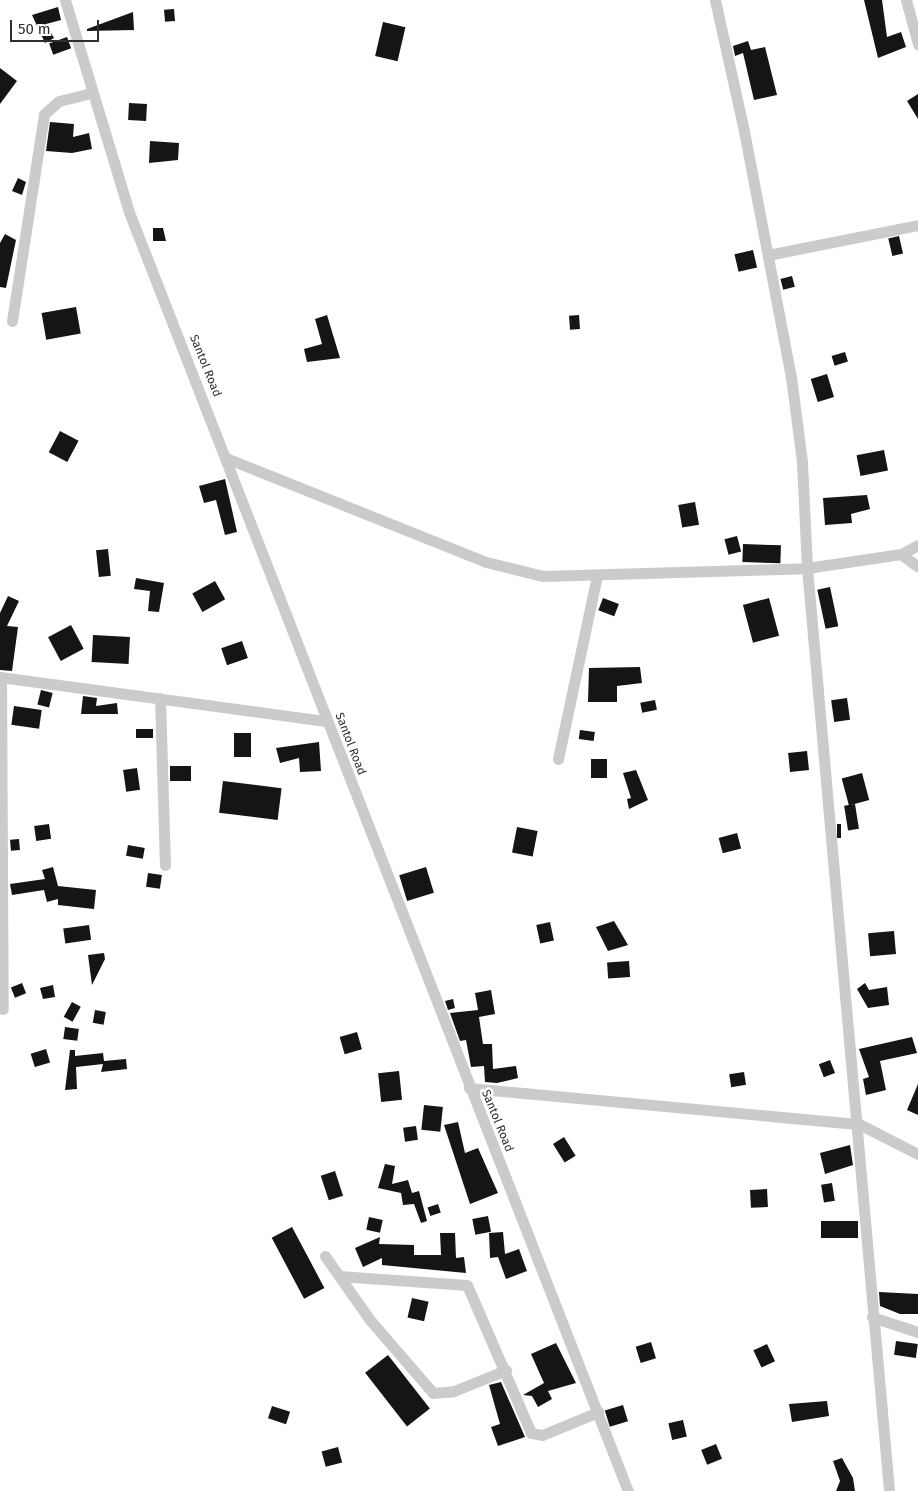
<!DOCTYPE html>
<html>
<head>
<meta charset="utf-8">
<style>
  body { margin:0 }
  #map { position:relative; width:918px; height:1491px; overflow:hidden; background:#fff; font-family:"Fira Sans",sans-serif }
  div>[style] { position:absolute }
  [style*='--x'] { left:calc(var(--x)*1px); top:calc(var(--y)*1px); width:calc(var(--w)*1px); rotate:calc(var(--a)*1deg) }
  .building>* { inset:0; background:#151515; transform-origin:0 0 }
  .minor>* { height:11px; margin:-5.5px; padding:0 5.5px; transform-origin:5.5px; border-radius:5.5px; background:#cbcbcb }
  span { translate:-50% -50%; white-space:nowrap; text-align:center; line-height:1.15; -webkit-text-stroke:5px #fff; paint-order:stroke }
  .street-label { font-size:12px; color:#2e2e2e }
  .scale { position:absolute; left:10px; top:20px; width:89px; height:22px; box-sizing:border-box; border:2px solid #2e2e2e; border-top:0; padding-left:6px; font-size:15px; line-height:18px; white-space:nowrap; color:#2e2e2e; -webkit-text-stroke:4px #fff; paint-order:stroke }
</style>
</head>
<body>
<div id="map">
  <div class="building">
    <i style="clip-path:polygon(864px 0,882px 0,887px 37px,901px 32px,906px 47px,878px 58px)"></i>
    <i style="clip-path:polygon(58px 7px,61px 20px,46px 24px,54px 38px,45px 43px,32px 15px)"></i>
    <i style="left:174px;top:9px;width:12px;height:10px;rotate:85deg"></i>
    <i style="clip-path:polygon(133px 12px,134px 30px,87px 31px,87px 29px)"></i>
    <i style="left:383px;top:22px;width:23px;height:35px;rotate:13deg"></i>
    <i style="left:67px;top:37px;width:12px;height:19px;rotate:70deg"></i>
    <i style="clip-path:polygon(748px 41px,751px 50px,765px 47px,777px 95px,754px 100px,743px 53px,735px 56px,733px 46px)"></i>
    <i style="clip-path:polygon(0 68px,17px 81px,0 104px)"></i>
    <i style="clip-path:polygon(918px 94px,918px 119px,907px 101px)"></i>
    <i style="left:129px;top:103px;width:18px;height:17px;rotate:3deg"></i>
    <i style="clip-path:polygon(50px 122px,74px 124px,73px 137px,89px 133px,92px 149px,72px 153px,46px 151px)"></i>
    <i style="clip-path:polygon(150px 141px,179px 143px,178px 160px,149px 163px)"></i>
    <i style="clip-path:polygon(18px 178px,26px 182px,22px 195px,12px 191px)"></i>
    <i style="clip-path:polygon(153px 228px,163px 228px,166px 241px,153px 241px)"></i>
    <i style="clip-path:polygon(5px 234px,16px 240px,6px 288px,0 287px,0 243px)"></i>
    <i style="left:899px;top:236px;width:18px;height:11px;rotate:77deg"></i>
    <i style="left:753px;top:250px;width:18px;height:19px;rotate:77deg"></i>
    <i style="left:792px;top:276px;width:11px;height:12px;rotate:75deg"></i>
    <i style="left:76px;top:307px;width:27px;height:35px;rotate:80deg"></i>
    <i style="clip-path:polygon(327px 315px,340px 358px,307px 362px,304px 349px,322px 344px,315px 319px)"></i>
    <i style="left:579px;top:315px;width:14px;height:10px;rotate:86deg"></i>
    <i style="left:845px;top:352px;width:10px;height:14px;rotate:73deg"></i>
    <i style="left:827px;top:374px;width:24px;height:17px;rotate:73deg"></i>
    <i style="left:60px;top:431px;width:21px;height:24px;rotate:28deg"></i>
    <i style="left:884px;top:450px;width:21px;height:28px;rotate:79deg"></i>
    <i style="clip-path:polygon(225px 479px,237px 532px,225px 535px,216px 500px,204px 503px,199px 486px)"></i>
    <i style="clip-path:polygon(867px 495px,870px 509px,851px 514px,852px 523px,825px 525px,823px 498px)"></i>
    <i style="left:695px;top:502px;width:23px;height:17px;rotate:80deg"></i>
    <i style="left:737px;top:536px;width:16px;height:13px;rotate:75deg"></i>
    <i style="left:743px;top:544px;width:38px;height:18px;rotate:2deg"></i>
    <i style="left:108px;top:549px;width:27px;height:12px;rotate:84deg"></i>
    <i style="clip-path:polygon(136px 578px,164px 583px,159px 612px,148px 611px,150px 591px,134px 589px)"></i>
    <i style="left:215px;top:581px;width:21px;height:26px;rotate:61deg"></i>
    <i style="left:830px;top:587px;width:40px;height:13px;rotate:78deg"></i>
    <i style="clip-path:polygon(8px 596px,19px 601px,7px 626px,18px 627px,12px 671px,0 670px,0 613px)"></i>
    <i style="left:603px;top:598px;width:17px;height:13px;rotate:21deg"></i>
    <i style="left:769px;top:598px;width:39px;height:27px;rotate:75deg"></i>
    <i style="left:71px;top:625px;width:27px;height:26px;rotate:62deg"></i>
    <i style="left:93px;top:635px;width:37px;height:27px;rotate:3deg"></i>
    <i style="left:242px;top:641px;width:18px;height:22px;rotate:71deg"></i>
    <i style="clip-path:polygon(640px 667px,642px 683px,617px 686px,617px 702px,588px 702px,589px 668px)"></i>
    <i style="left:41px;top:690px;width:12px;height:15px;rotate:14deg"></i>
    <i style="clip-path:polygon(83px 696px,97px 698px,96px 706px,117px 703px,118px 714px,81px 714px)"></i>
    <i style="left:847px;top:698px;width:22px;height:16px;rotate:82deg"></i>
    <i style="left:655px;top:700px;width:10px;height:15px;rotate:79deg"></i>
    <i style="left:14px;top:706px;width:28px;height:19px;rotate:8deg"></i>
    <i style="left:136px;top:729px;width:17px;height:9px"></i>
    <i style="left:580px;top:730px;width:15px;height:9px;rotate:8deg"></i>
    <i style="left:234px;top:733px;width:17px;height:24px"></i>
    <i style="clip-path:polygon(319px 742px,321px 771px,300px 772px,299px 758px,280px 763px,276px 748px)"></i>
    <i style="left:807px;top:751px;width:19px;height:19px;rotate:84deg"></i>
    <i style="left:591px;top:759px;width:16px;height:19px"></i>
    <i style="left:170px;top:766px;width:21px;height:15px"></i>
    <i style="left:137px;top:768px;width:22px;height:14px;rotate:82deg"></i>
    <i style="clip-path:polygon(636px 770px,648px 800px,629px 809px,627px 799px,631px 798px,623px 773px)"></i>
    <i style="left:862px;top:773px;width:28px;height:21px;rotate:75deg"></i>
    <i style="left:223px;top:781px;width:59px;height:32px;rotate:7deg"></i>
    <i style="left:855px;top:804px;width:25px;height:11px;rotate:81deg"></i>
    <i style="left:49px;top:824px;width:15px;height:15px;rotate:82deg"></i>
    <i style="left:837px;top:824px;width:4px;height:14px"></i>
    <i style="left:517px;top:827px;width:21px;height:26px;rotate:11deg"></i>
    <i style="left:737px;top:833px;width:16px;height:19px;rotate:75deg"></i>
    <i style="left:19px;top:839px;width:11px;height:9px;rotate:85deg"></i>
    <i style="left:128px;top:845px;width:17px;height:11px;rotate:10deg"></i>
    <i style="clip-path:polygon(53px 867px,58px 886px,96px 890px,94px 909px,58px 905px,58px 899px,47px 902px,44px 890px,12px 895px,10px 884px,45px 879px,42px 870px)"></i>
    <i style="left:426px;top:867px;width:27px;height:28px;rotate:73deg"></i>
    <i style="left:148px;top:873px;width:14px;height:14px;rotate:8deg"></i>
    <i style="clip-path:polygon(614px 921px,628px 945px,608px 951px,596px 927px)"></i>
    <i style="left:550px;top:922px;width:19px;height:14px;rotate:78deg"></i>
    <i style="left:89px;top:925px;width:15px;height:26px;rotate:82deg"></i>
    <i style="left:894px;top:931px;width:23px;height:26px;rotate:85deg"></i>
    <i style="clip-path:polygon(104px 953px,105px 959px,92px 985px,88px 955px)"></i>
    <i style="left:629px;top:961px;width:16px;height:22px;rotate:86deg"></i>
    <i style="left:22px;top:983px;width:11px;height:12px;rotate:68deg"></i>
    <i style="clip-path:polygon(865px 983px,869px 990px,887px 987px,889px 1005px,868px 1008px,857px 989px)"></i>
    <i style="clip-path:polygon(53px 985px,55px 997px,43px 999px,40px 988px)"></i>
    <i style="clip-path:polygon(491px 990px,495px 1014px,479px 1017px,483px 1044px,492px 1044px,493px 1069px,516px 1066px,518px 1078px,497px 1083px,485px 1082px,484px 1066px,471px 1067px,466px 1040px,460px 1041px,450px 1013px,478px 1010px,475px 993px)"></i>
    <i style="clip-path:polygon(453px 999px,455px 1008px,448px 1010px,445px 1001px)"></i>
    <i style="left:72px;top:1002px;width:10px;height:17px;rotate:29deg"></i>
    <i style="left:95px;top:1010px;width:11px;height:13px;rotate:10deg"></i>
    <i style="left:65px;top:1027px;width:14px;height:12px;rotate:8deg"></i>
    <i style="left:357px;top:1032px;width:18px;height:18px;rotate:74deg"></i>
    <i style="clip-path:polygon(912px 1037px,917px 1053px,880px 1061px,886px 1090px,866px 1095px,863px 1079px,869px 1077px,859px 1049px)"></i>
    <i style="left:46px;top:1049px;width:14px;height:16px;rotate:73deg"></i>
    <i style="clip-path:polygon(70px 1050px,75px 1050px,75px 1056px,103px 1053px,104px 1061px,126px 1059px,127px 1069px,101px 1072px,103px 1064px,76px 1067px,77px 1089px,65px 1090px)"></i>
    <i style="left:830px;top:1060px;width:14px;height:12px;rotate:69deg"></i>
    <i style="left:399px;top:1071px;width:29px;height:21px;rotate:84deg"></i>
    <i style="left:744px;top:1072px;width:13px;height:15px;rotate:81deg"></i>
    <i style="clip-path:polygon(918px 1084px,918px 1115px,907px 1110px)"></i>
    <i style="left:424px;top:1105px;width:19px;height:25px;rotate:6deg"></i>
    <i style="clip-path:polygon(458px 1122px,465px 1153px,478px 1148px,498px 1193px,470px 1204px,444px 1125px)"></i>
    <i style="left:416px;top:1126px;width:14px;height:13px;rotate:82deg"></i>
    <i style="left:564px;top:1137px;width:22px;height:13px;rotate:58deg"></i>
    <i style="clip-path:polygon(850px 1145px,853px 1165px,825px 1174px,820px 1153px)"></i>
    <i style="clip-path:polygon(385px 1164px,395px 1166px,392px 1184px,408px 1180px,412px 1193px,419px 1191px,427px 1221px,421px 1223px,414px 1204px,403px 1205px,401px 1193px,378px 1188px)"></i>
    <i style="left:335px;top:1171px;width:26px;height:15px;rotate:72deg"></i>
    <i style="left:832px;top:1183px;width:18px;height:11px;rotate:81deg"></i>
    <i style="left:767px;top:1189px;width:18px;height:17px;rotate:87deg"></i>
    <i style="left:438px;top:1204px;width:9px;height:11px;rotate:72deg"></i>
    <i style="left:488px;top:1216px;width:16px;height:16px;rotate:79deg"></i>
    <i style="left:369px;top:1217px;width:14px;height:13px;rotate:12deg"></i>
    <i style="left:858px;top:1221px;width:17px;height:37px;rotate:90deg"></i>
    <i style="left:292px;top:1227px;width:69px;height:23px;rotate:62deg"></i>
    <i style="clip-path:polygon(503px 1232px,505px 1254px,519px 1249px,527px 1271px,506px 1279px,498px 1257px,490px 1258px,489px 1233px)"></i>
    <i style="clip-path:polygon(440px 1233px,455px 1233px,456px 1258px,464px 1257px,466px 1273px,382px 1265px,382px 1258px,363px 1267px,355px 1248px,380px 1237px,379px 1244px,414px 1245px,414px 1255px,441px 1255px)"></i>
    <i style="clip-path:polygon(879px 1292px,918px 1294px,918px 1314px,900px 1314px,880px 1306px)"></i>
    <i style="left:412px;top:1298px;width:17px;height:20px;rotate:13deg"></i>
    <i style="left:896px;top:1341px;width:22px;height:14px;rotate:8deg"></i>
    <i style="left:651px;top:1342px;width:17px;height:16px;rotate:73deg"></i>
    <i style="clip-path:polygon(556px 1343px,576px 1383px,548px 1391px,552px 1399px,538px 1407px,532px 1396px,523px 1395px,544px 1383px,531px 1354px)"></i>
    <i style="left:767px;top:1344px;width:19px;height:15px;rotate:65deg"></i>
    <i style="left:388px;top:1355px;width:68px;height:29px;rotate:52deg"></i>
    <i style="clip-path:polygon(501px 1382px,525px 1437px,498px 1446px,491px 1427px,500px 1424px,489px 1385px)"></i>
    <i style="clip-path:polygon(827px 1401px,829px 1416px,792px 1422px,789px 1404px)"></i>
    <i style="left:623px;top:1405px;width:17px;height:19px;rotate:73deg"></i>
    <i style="left:272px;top:1406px;width:19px;height:13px;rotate:18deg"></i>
    <i style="left:683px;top:1420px;width:17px;height:15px;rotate:77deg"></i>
    <i style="left:716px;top:1444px;width:16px;height:16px;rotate:68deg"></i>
    <i style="left:338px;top:1447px;width:16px;height:17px;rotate:75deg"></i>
    <i style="clip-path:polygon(842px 1458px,853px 1478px,855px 1491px,836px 1491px,840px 1481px,833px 1461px)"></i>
  </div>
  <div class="minor">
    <i style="--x:65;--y:0;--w:221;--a:73.2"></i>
    <i style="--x:129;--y:212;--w:1373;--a:68.69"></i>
    <i style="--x:715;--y:0;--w:134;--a:77.5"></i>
    <i style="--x:744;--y:131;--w:250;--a:79.2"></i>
    <i style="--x:791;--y:377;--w:86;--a:82.6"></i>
    <i style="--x:802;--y:462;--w:106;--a:87.3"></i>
    <i style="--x:807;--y:568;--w:927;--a:84.92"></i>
    <i style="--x:906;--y:0;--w:46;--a:74.7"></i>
    <i style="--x:768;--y:255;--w:153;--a:-11.3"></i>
    <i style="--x:12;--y:321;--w:209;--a:-81.2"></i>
    <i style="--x:44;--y:114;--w:20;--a:-41"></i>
    <i style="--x:59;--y:101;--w:32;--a:-14"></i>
    <i style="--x:226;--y:458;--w:280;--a:21.8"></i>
    <i style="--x:486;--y:562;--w:59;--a:13.8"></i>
    <i style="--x:543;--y:576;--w:264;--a:-1.7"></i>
    <i style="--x:807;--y:568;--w:95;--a:-8.5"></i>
    <i style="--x:901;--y:554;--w:21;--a:37"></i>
    <i style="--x:901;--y:554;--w:19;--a:-28"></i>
    <i style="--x:0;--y:677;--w:329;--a:7.7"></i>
    <i style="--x:1;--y:677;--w:332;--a:89.7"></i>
    <i style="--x:160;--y:698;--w:167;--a:88.3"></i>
    <i style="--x:558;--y:759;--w:187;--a:-78"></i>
    <i style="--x:469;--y:1088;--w:392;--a:5.3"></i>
    <i style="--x:859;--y:1124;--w:66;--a:27"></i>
    <i style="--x:325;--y:1256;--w:78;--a:54.9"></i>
    <i style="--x:370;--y:1320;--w:96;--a:49.2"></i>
    <i style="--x:433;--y:1393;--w:21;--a:-5"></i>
    <i style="--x:454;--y:1391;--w:56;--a:-22"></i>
    <i style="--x:339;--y:1276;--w:128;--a:4"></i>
    <i style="--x:467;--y:1285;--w:161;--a:66.6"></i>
    <i style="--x:531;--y:1433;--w:11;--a:10"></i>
    <i style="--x:542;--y:1435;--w:61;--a:-22.3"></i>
    <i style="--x:872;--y:1317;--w:48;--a:18.1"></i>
  </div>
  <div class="street-label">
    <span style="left:205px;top:366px;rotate:68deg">Santol Road</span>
    <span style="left:350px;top:744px;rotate:69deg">Santol Road</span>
    <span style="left:497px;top:1121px;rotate:68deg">Santol Road</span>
  </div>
  <div class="scale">50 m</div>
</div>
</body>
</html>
